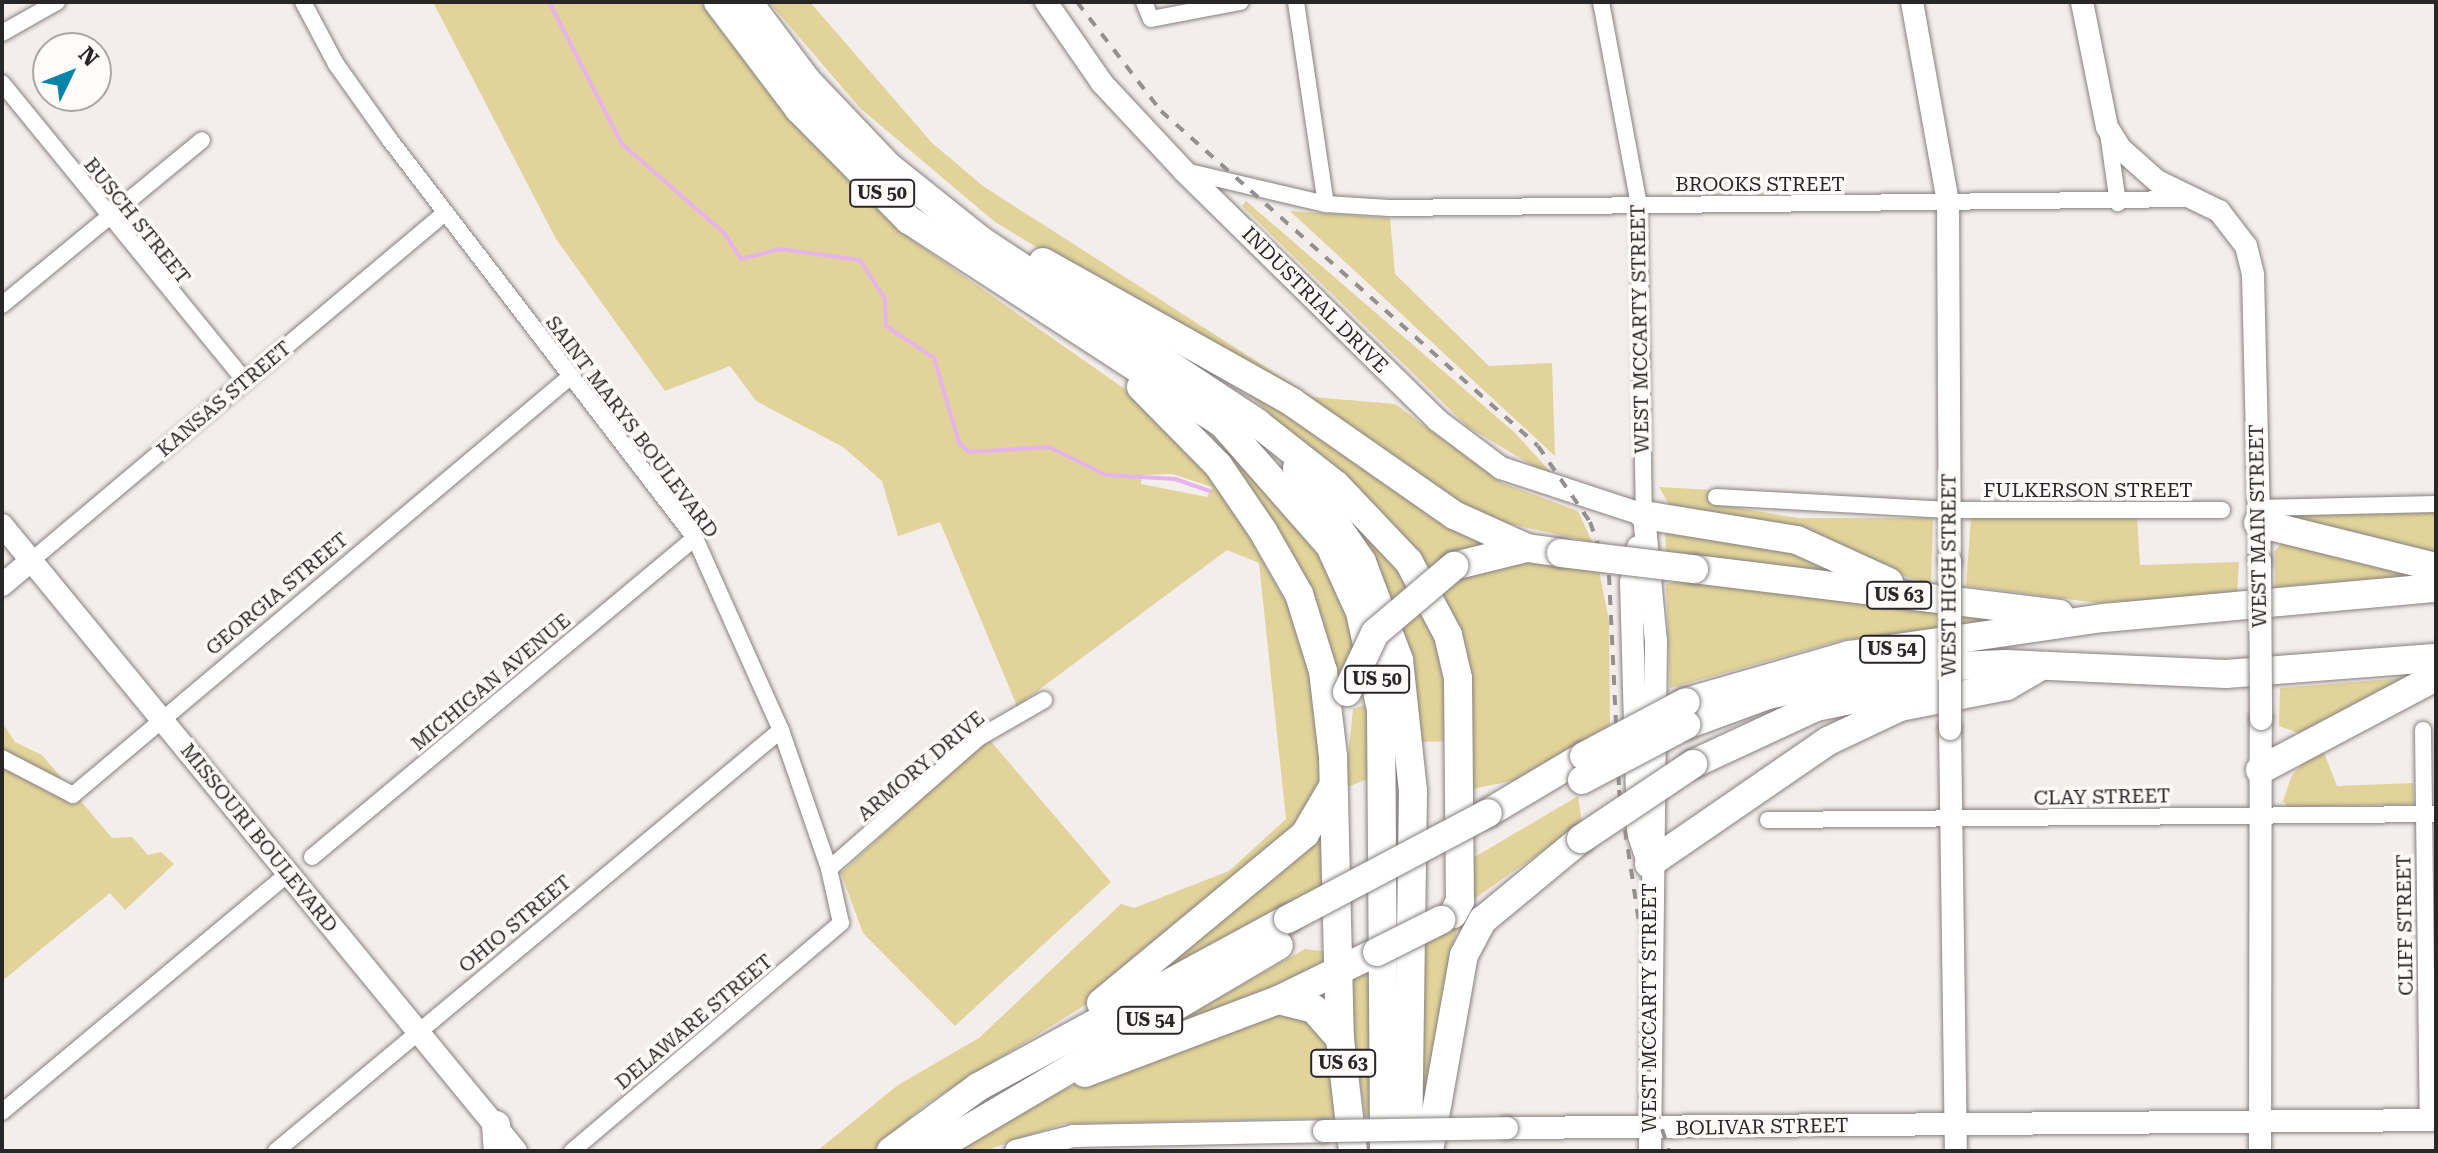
<!DOCTYPE html>
<html>
<head>
<meta charset="utf-8">
<style>
  body { margin:0 }
  #map { position:relative; width:2438px; height:1153px; overflow:hidden; background:#f3edec; font-family:"Roboto Serif",serif }
  div>[style] { position:absolute }
  [style*='--x'] { left:calc(var(--x)*1px); top:calc(var(--y)*1px); width:calc(var(--w)*1px); rotate:calc(var(--a)*1deg) }
  .green>* { inset:0; background:#e2d39a }
  .stream>* { height:4px; margin:-2px; padding:0 2px; transform-origin:2px; border-radius:2px; background:#e6b4ea }
  .roads { filter:drop-shadow(0 0 2px #86807f) drop-shadow(0 0 2px #86807f) }
  .street>* { height:16px; margin:-8px; padding:0 8px; transform-origin:8px; border-radius:8px; background:#fff }
  .secondary>* { height:22px; margin:-11px; padding:0 11px; transform-origin:11px; border-radius:11px; background:#fff }
  .highway>* { height:28px; margin:-14px; padding:0 14px; transform-origin:14px; border-radius:14px; background:#fff }
  .rail>* { height:4px; margin-top:-2px; transform-origin:0; background:repeating-linear-gradient(90deg,#94908f 0 10px,transparent 0 20px) }
  .bridges { filter:drop-shadow(0 0 2px #86807f) drop-shadow(0 0 2px #86807f) }
  .secondary-bridge>* { height:22px; margin:-11px; padding:0 11px; transform-origin:11px; border-radius:11px; background:#fff }
  .highway-bridge>* { height:28px; margin:-14px; padding:0 14px; transform-origin:14px; border-radius:14px; background:#fff }
  span { translate:-50% -50%; white-space:nowrap; text-align:center; line-height:1.15; -webkit-text-stroke:7px #fffbfa; paint-order:stroke }
  .shield-label span { padding:2px 6px; background:#fffbfa; border:2px solid; border-radius:6px; -webkit-text-stroke-width:0 }
  .shield-label { font-size:18px; color:#282626; font-weight:700 }
  .street-label { font-size:20px; color:#282626 }
  .frame { position:absolute; inset:0; border:4px solid #282626; pointer-events:none }
  .north { position:absolute; left:32px; top:32px; width:80px; height:80px; box-sizing:border-box; background:#fffbfa; border:2px solid #a9a6a5; border-radius:50%; rotate:47deg; font-size:22px; font-weight:700; line-height:32px; text-align:center; color:#282626 }
  .north::after { content:''; display:block; margin:auto; width:28px; height:36px; background:#0585a8; clip-path:polygon(50% 0,100% 100%,50% 72%,0 100%) }
</style>
</head>
<body>
<div id="map">
  <div class="green">
    <i style="clip-path:polygon(evenodd,433px 2px,709px 2px,851px 183px,911px 239px,1139px 399px,1182px 442px,1225px 494px,1292px 613px,1309px 671px,1324px 776px,1310px 816px,1101px 995px,925px 1105px,872px 1151px,817px 1151px,898px 1085px,979px 1038px,1121px 904px,1134px 908px,1229px 871px,1286px 819px,1259px 563px,1227px 550px,1017px 706px,940px 522px,898px 536px,882px 481px,843px 447px,756px 401px,730px 366px,665px 391px,556px 239px,433px 2px,1173px 474px,1212px 487px,1212px 488px,1207px 497px,1141px 484px,1142px 475px,1173px 474px)"></i>
    <i style="clip-path:polygon(769px 2px,810px 2px,932px 143px,983px 186px,1312px 397px,1395px 404px,1502px 483px,1578px 511px,1592px 542px,1487px 519px,995px 222px,860px 108px)"></i>
    <i style="clip-path:polygon(1246px 201px,1514px 432px,1559px 481px,1468px 427px,1242px 206px)"></i>
    <i style="clip-path:polygon(1290px 211px,1390px 218px,1395px 274px,1489px 366px,1552px 363px,1555px 456px)"></i>
    <i style="clip-path:polygon(1236px 383px,1491px 541px,1427px 570px,1361px 496px)"></i>
    <i style="clip-path:polygon(1199px 429px,1247px 467px,1317px 551px,1344px 604px,1358px 645px,1334px 698px,1325px 654px)"></i>
    <i style="clip-path:polygon(1659px 487px,1713px 490px,1714px 504px,1798px 518px,1933px 518px,1931px 584px,1670px 506px)"></i>
    <i style="clip-path:polygon(2436px 505px,2436px 561px,2282px 513px)"></i>
    <i style="clip-path:polygon(1344px 509px,1397px 556px,1447px 657px,1454px 741px,1420px 742px,1388px 591px)"></i>
    <i style="clip-path:polygon(2137px 516px,2140px 565px,2239px 562px,2237px 595px,2098px 603px,1966px 586px,1971px 518px)"></i>
    <i style="clip-path:polygon(1665px 528px,1745px 534px,1849px 575px,1666px 552px)"></i>
    <i style="clip-path:polygon(2283px 541px,2436px 575px,2275px 587px,2275px 551px)"></i>
    <i style="clip-path:polygon(1505px 560px,1598px 565px,1609px 621px,1610px 725px,1516px 780px,1473px 789px,1467px 664px,1436px 587px)"></i>
    <i style="clip-path:polygon(1698px 576px,1979px 617px,1987px 622px,1843px 640px,1670px 688px,1666px 584px)"></i>
    <i style="clip-path:polygon(2416px 677px,2304px 735px,2279px 726px,2280px 688px)"></i>
    <i style="clip-path:polygon(1372px 703px,1375px 776px,1345px 788px,1353px 709px)"></i>
    <i style="clip-path:polygon(2px 722px,15px 742px,42px 755px,112px 838px,132px 837px,148px 855px,161px 852px,174px 864px,125px 910px,110px 893px,2px 981px)"></i>
    <i style="clip-path:polygon(988px 738px,1111px 882px,955px 1026px,863px 933px,841px 873px)"></i>
    <i style="clip-path:polygon(2321px 745px,2337px 786px,2413px 783px,2414px 804px,2288px 807px,2283px 801px,2292px 775px)"></i>
    <i style="clip-path:polygon(1578px 796px,1582px 824px,1471px 901px,1473px 858px)"></i>
    <i style="clip-path:polygon(1322px 827px,1325px 884px,1149px 979px)"></i>
    <i style="clip-path:polygon(1457px 925px,1429px 1117px,1418px 1118px,1419px 943px)"></i>
    <i style="clip-path:polygon(1305px 949px,1328px 952px,1328px 968px,1164px 1029px)"></i>
    <i style="clip-path:polygon(1376px 964px,1372px 1117px,1365px 1117px,1347px 981px)"></i>
    <i style="clip-path:polygon(1283px 1005px,1321px 1021px,1345px 1118px,1063px 1124px,984px 1151px,956px 1151px,1047px 1096px)"></i>
  </div>
  <div class="stream">
    <i style="--x:549;--y:2;--w:160;--a:62.8"></i>
    <i style="--x:622;--y:144;--w:135;--a:41.1"></i>
    <i style="--x:724;--y:233;--w:31;--a:57"></i>
    <i style="--x:741;--y:259;--w:40;--a:-14.4"></i>
    <i style="--x:780;--y:249;--w:81;--a:7.8"></i>
    <i style="--x:860;--y:260;--w:46;--a:57.3"></i>
    <i style="--x:885;--y:299;--w:27;--a:88"></i>
    <i style="--x:886;--y:326;--w:58;--a:33.7"></i>
    <i style="--x:934;--y:358;--w:89;--a:73.6"></i>
    <i style="--x:959;--y:443;--w:13;--a:42"></i>
    <i style="--x:969;--y:452;--w:80;--a:-3.6"></i>
    <i style="--x:1049;--y:447;--w:64;--a:26.2"></i>
    <i style="--x:1106;--y:475;--w:69;--a:3.3"></i>
    <i style="--x:1175;--y:479;--w:37;--a:19"></i>
  </div>
  <div class="roads">
    <div class="street">
      <i style="--x:303;--y:2;--w:70;--a:62"></i>
      <i style="--x:336;--y:64;--w:93;--a:54.6"></i>
      <i style="--x:390;--y:140;--w:501;--a:52.54"></i>
      <i style="--x:695;--y:538;--w:210;--a:65.9"></i>
      <i style="--x:781;--y:730;--w:147;--a:70.9"></i>
      <i style="--x:829;--y:869;--w:55;--a:77.5"></i>
      <i style="--x:841;--y:923;--w:353;--a:139.7"></i>
      <i style="--x:1144;--y:2;--w:18;--a:68"></i>
      <i style="--x:1151;--y:19;--w:91;--a:-10.8"></i>
      <i style="--x:1296;--y:2;--w:204;--a:81.6"></i>
      <i style="--x:1601;--y:2;--w:207;--a:79.4"></i>
      <i style="--x:1639;--y:205;--w:310;--a:89.1"></i>
      <i style="--x:2;--y:33;--w:63;--a:-29.4"></i>
      <i style="--x:2;--y:83;--w:385;--a:50.8"></i>
      <i style="--x:2108;--y:133;--w:71;--a:81.9"></i>
      <i style="--x:1185;--y:171;--w:145;--a:13.2"></i>
      <i style="--x:1326;--y:204;--w:63;--a:3.6"></i>
      <i style="--x:1389;--y:208;--w:801;--a:-0.64"></i>
      <i style="--x:2;--y:305;--w:259;--a:-39.5"></i>
      <i style="--x:1716;--y:497;--w:233;--a:3.2"></i>
      <i style="--x:1949;--y:510;--w:273;--a:0"></i>
      <i style="--x:2258;--y:508;--w:178;--a:-1.3"></i>
      <i style="--x:32;--y:560;--w:539;--a:-40.04"></i>
      <i style="--x:2423;--y:730;--w:390;--a:89.3"></i>
      <i style="--x:2;--y:758;--w:80;--a:27.5"></i>
      <i style="--x:73;--y:795;--w:651;--a:-40.08"></i>
      <i style="--x:1768;--y:820;--w:668;--a:-0.51"></i>
      <i style="--x:312;--y:857;--w:498;--a:-39.8"></i>
      <i style="--x:829;--y:869;--w:201;--a:-41.2"></i>
      <i style="--x:980;--y:737;--w:74;--a:-30"></i>
      <i style="--x:2;--y:1112;--w:372;--a:-39.8"></i>
      <i style="--x:276;--y:1151;--w:657;--a:-39.82"></i>
    </div>
    <div class="secondary">
      <i style="--x:1046;--y:2;--w:98;--a:55.3"></i>
      <i style="--x:1102;--y:83;--w:120;--a:47"></i>
      <i style="--x:1184;--y:171;--w:355;--a:44.5"></i>
      <i style="--x:1437;--y:420;--w:80;--a:36.9"></i>
      <i style="--x:1501;--y:468;--w:151;--a:18.2"></i>
      <i style="--x:1912;--y:2;--w:204;--a:79.8"></i>
      <i style="--x:1948;--y:203;--w:358;--a:89.7"></i>
      <i style="--x:2082;--y:2;--w:127;--a:78.7"></i>
      <i style="--x:2107;--y:127;--w:26;--a:58"></i>
      <i style="--x:2121;--y:149;--w:48;--a:41.6"></i>
      <i style="--x:2157;--y:181;--w:69;--a:25.8"></i>
      <i style="--x:2219;--y:211;--w:44;--a:52.4"></i>
      <i style="--x:2246;--y:246;--w:30;--a:76"></i>
      <i style="--x:2253;--y:275;--w:286;--a:88.6"></i>
      <i style="--x:1644;--y:515;--w:127;--a:84.6"></i>
      <i style="--x:1656;--y:641;--w:510;--a:90.67"></i>
      <i style="--x:2;--y:525;--w:810;--a:50.61"></i>
      <i style="--x:1638;--y:547;--w:36;--a:101"></i>
      <i style="--x:1631;--y:582;--w:251;--a:88.4"></i>
      <i style="--x:1638;--y:833;--w:31;--a:71"></i>
      <i style="--x:2;--y:585;--w:39;--a:-40"></i>
      <i style="--x:1950;--y:729;--w:422;--a:89.2"></i>
      <i style="--x:1507;--y:1128;--w:929;--a:-0.49"></i>
      <i style="--x:1016;--y:1151;--w:59;--a:-14.7"></i>
      <i style="--x:1073;--y:1136;--w:251;--a:-1.1"></i>
      <i style="--x:2260;--y:1151;--w:432;--a:-89.9"></i>
    </div>
    <div class="highway">
      <i style="--x:718;--y:2;--w:134;--a:52.9"></i>
      <i style="--x:799;--y:109;--w:156;--a:45.3"></i>
      <i style="--x:909;--y:220;--w:374;--a:33"></i>
      <i style="--x:1223;--y:424;--w:162;--a:48.7"></i>
      <i style="--x:1330;--y:546;--w:72;--a:65.6"></i>
      <i style="--x:1360;--y:612;--w:100;--a:77.9"></i>
      <i style="--x:1381;--y:710;--w:441;--a:89.6"></i>
      <i style="--x:748;--y:2;--w:99;--a:53.2"></i>
      <i style="--x:807;--y:81;--w:119;--a:46.4"></i>
      <i style="--x:889;--y:167;--w:120;--a:38.6"></i>
      <i style="--x:983;--y:242;--w:328;--a:33.4"></i>
      <i style="--x:1257;--y:423;--w:100;--a:38.1"></i>
      <i style="--x:1336;--y:485;--w:106;--a:46.5"></i>
      <i style="--x:1409;--y:562;--w:83;--a:61.9"></i>
      <i style="--x:1448;--y:635;--w:44;--a:76.9"></i>
      <i style="--x:1458;--y:678;--w:223;--a:89.5"></i>
      <i style="--x:1460;--y:901;--w:15;--a:118"></i>
      <i style="--x:1043;--y:262;--w:286;--a:29.3"></i>
      <i style="--x:1292;--y:402;--w:198;--a:34.9"></i>
      <i style="--x:1454;--y:515;--w:80;--a:24.3"></i>
      <i style="--x:1527;--y:548;--w:34;--a:8"></i>
      <i style="--x:1141;--y:387;--w:110;--a:45.4"></i>
      <i style="--x:1218;--y:465;--w:80;--a:55.7"></i>
      <i style="--x:1263;--y:531;--w:73;--a:60.3"></i>
      <i style="--x:1299;--y:594;--w:81;--a:72.7"></i>
      <i style="--x:1323;--y:671;--w:86;--a:83.3"></i>
      <i style="--x:1333;--y:756;--w:283;--a:88.6"></i>
      <i style="--x:1340;--y:1039;--w:113;--a:83.4"></i>
      <i style="--x:1297;--y:468;--w:114;--a:55.3"></i>
      <i style="--x:1362;--y:562;--w:105;--a:69.3"></i>
      <i style="--x:1399;--y:660;--w:132;--a:83.9"></i>
      <i style="--x:1413;--y:791;--w:360;--a:90.8"></i>
      <i style="--x:1644;--y:515;--w:155;--a:9.3"></i>
      <i style="--x:1797;--y:540;--w:101;--a:24.5"></i>
      <i style="--x:2258;--y:523;--w:183;--a:13.9"></i>
      <i style="--x:1454;--y:566;--w:75;--a:-13.9"></i>
      <i style="--x:1694;--y:569;--w:368;--a:7"></i>
      <i style="--x:1686;--y:702;--w:170;--a:-16.1"></i>
      <i style="--x:1849;--y:655;--w:258;--a:-8.3"></i>
      <i style="--x:2104;--y:618;--w:333;--a:-5.2"></i>
      <i style="--x:1686;--y:725;--w:87;--a:-20.1"></i>
      <i style="--x:1768;--y:695;--w:118;--a:-12.7"></i>
      <i style="--x:1883;--y:669;--w:123;--a:-2.3"></i>
      <i style="--x:2006;--y:664;--w:220;--a:2.6"></i>
      <i style="--x:2226;--y:674;--w:211;--a:-4.4"></i>
      <i style="--x:1693;--y:764;--w:136;--a:-24.9"></i>
      <i style="--x:1816;--y:707;--w:115;--a:-11.5"></i>
      <i style="--x:2260;--y:770;--w:199;--a:-27.9"></i>
      <i style="--x:1488;--y:813;--w:112;--a:-30.7"></i>
      <i style="--x:1649;--y:864;--w:217;--a:-34.5"></i>
      <i style="--x:1828;--y:741;--w:80;--a:-25.3"></i>
      <i style="--x:1900;--y:707;--w:109;--a:-11.1"></i>
      <i style="--x:2007;--y:686;--w:34;--a:-30"></i>
      <i style="--x:1278;--y:1000;--w:37;--a:14"></i>
      <i style="--x:1314;--y:1009;--w:40;--a:49"></i>
      <i style="--x:1101;--y:1003;--w:265;--a:-39.6"></i>
      <i style="--x:1305;--y:834;--w:53;--a:-59.6"></i>
      <i style="--x:1085;--y:1073;--w:206;--a:-20.7"></i>
      <i style="--x:1278;--y:1000;--w:110;--a:-25.9"></i>
      <i style="--x:496;--y:1125;--w:26;--a:86"></i>
      <i style="--x:891;--y:1151;--w:108;--a:-36.3"></i>
      <i style="--x:978;--y:1087;--w:353;--a:-28.5"></i>
      <i style="--x:931;--y:1151;--w:404;--a:-30.6"></i>
      <i style="--x:1429;--y:1151;--w:199;--a:-79.9"></i>
      <i style="--x:1464;--y:955;--w:40;--a:-62"></i>
      <i style="--x:1483;--y:920;--w:127;--a:-39.6"></i>
    </div>
  </div>
  <div class="rail">
    <i style="--x:1077;--y:2;--w:138;--a:52.4"></i>
    <i style="--x:1161;--y:111;--w:504;--a:41.62"></i>
    <i style="--x:1538;--y:446;--w:92;--a:55.6"></i>
    <i style="--x:1590;--y:522;--w:56;--a:70.3"></i>
    <i style="--x:1609;--y:575;--w:215;--a:87.3"></i>
    <i style="--x:1619;--y:790;--w:154;--a:81.4"></i>
    <i style="--x:1642;--y:942;--w:149;--a:86.9"></i>
    <i style="--x:1650;--y:1091;--w:63;--a:72.4"></i>
  </div>
  <div class="bridges">
    <div class="secondary-bridge">
      <i style="--x:1950;--y:561;--w:168;--a:90"></i>
      <i style="--x:2260;--y:561;--w:158;--a:89.6"></i>
      <i style="--x:1324;--y:1131;--w:183;--a:-0.9"></i>
    </div>
    <div class="highway-bridge">
      <i style="--x:1561;--y:553;--w:134;--a:6.9"></i>
      <i style="--x:1347;--y:692;--w:65;--a:-64.6"></i>
      <i style="--x:1375;--y:633;--w:104;--a:-40.3"></i>
      <i style="--x:1584;--y:756;--w:115;--a:-27.9"></i>
      <i style="--x:1582;--y:780;--w:118;--a:-27.9"></i>
      <i style="--x:1581;--y:839;--w:135;--a:-33.8"></i>
      <i style="--x:1288;--y:919;--w:226;--a:-27.9"></i>
      <i style="--x:1377;--y:952;--w:72;--a:-26.6"></i>
    </div>
  </div>
  <div class="shield-label">
    <span style="left:882px;top:193px">US 50</span>
    <span style="left:1899px;top:595px">US 63</span>
    <span style="left:1892px;top:649px">US 54</span>
    <span style="left:1377px;top:679px">US 50</span>
    <span style="left:1150px;top:1020px">US 54</span>
    <span style="left:1343px;top:1063px">US 63</span>
  </div>
  <div class="street-label">
    <span style="left:1760px;top:184px">BROOKS STREET</span>
    <span style="left:137px;top:221px;rotate:51deg">BUSCH STREET</span>
    <span style="left:1315px;top:300px;rotate:45deg">INDUSTRIAL DRIVE</span>
    <span style="left:1640px;top:329px;rotate:-91deg">WEST MCCARTY STREET</span>
    <span style="left:224px;top:399px;rotate:-40deg">KANSAS STREET</span>
    <span style="left:632px;top:427px;rotate:53deg">SAINT MARYS BOULEVARD</span>
    <span style="left:2088px;top:490px">FULKERSON STREET</span>
    <span style="left:2258px;top:526px;rotate:-91deg">WEST MAIN STREET</span>
    <span style="left:1949px;top:575px;rotate:-90deg">WEST HIGH STREET</span>
    <span style="left:277px;top:594px;rotate:-40deg">GEORGIA STREET</span>
    <span style="left:491px;top:682px;rotate:-40deg">MICHIGAN AVENUE</span>
    <span style="left:921px;top:766px;rotate:-40deg">ARMORY DRIVE</span>
    <span style="left:2102px;top:797px;rotate:-1deg">CLAY STREET</span>
    <span style="left:259px;top:838px;rotate:51deg">MISSOURI BOULEVARD</span>
    <span style="left:515px;top:924px;rotate:-40deg">OHIO STREET</span>
    <span style="left:2405px;top:925px;rotate:-91deg">CLIFF STREET</span>
    <span style="left:1649px;top:1008px;rotate:-90deg">WEST MCCARTY STREET</span>
    <span style="left:694px;top:1022px;rotate:-40deg">DELAWARE STREET</span>
    <span style="left:1762px;top:1127px;rotate:-1deg">BOLIVAR STREET</span>
  </div>
  <div class="frame"></div>
  <div class="north">N</div>
</div>
</body>
</html>
